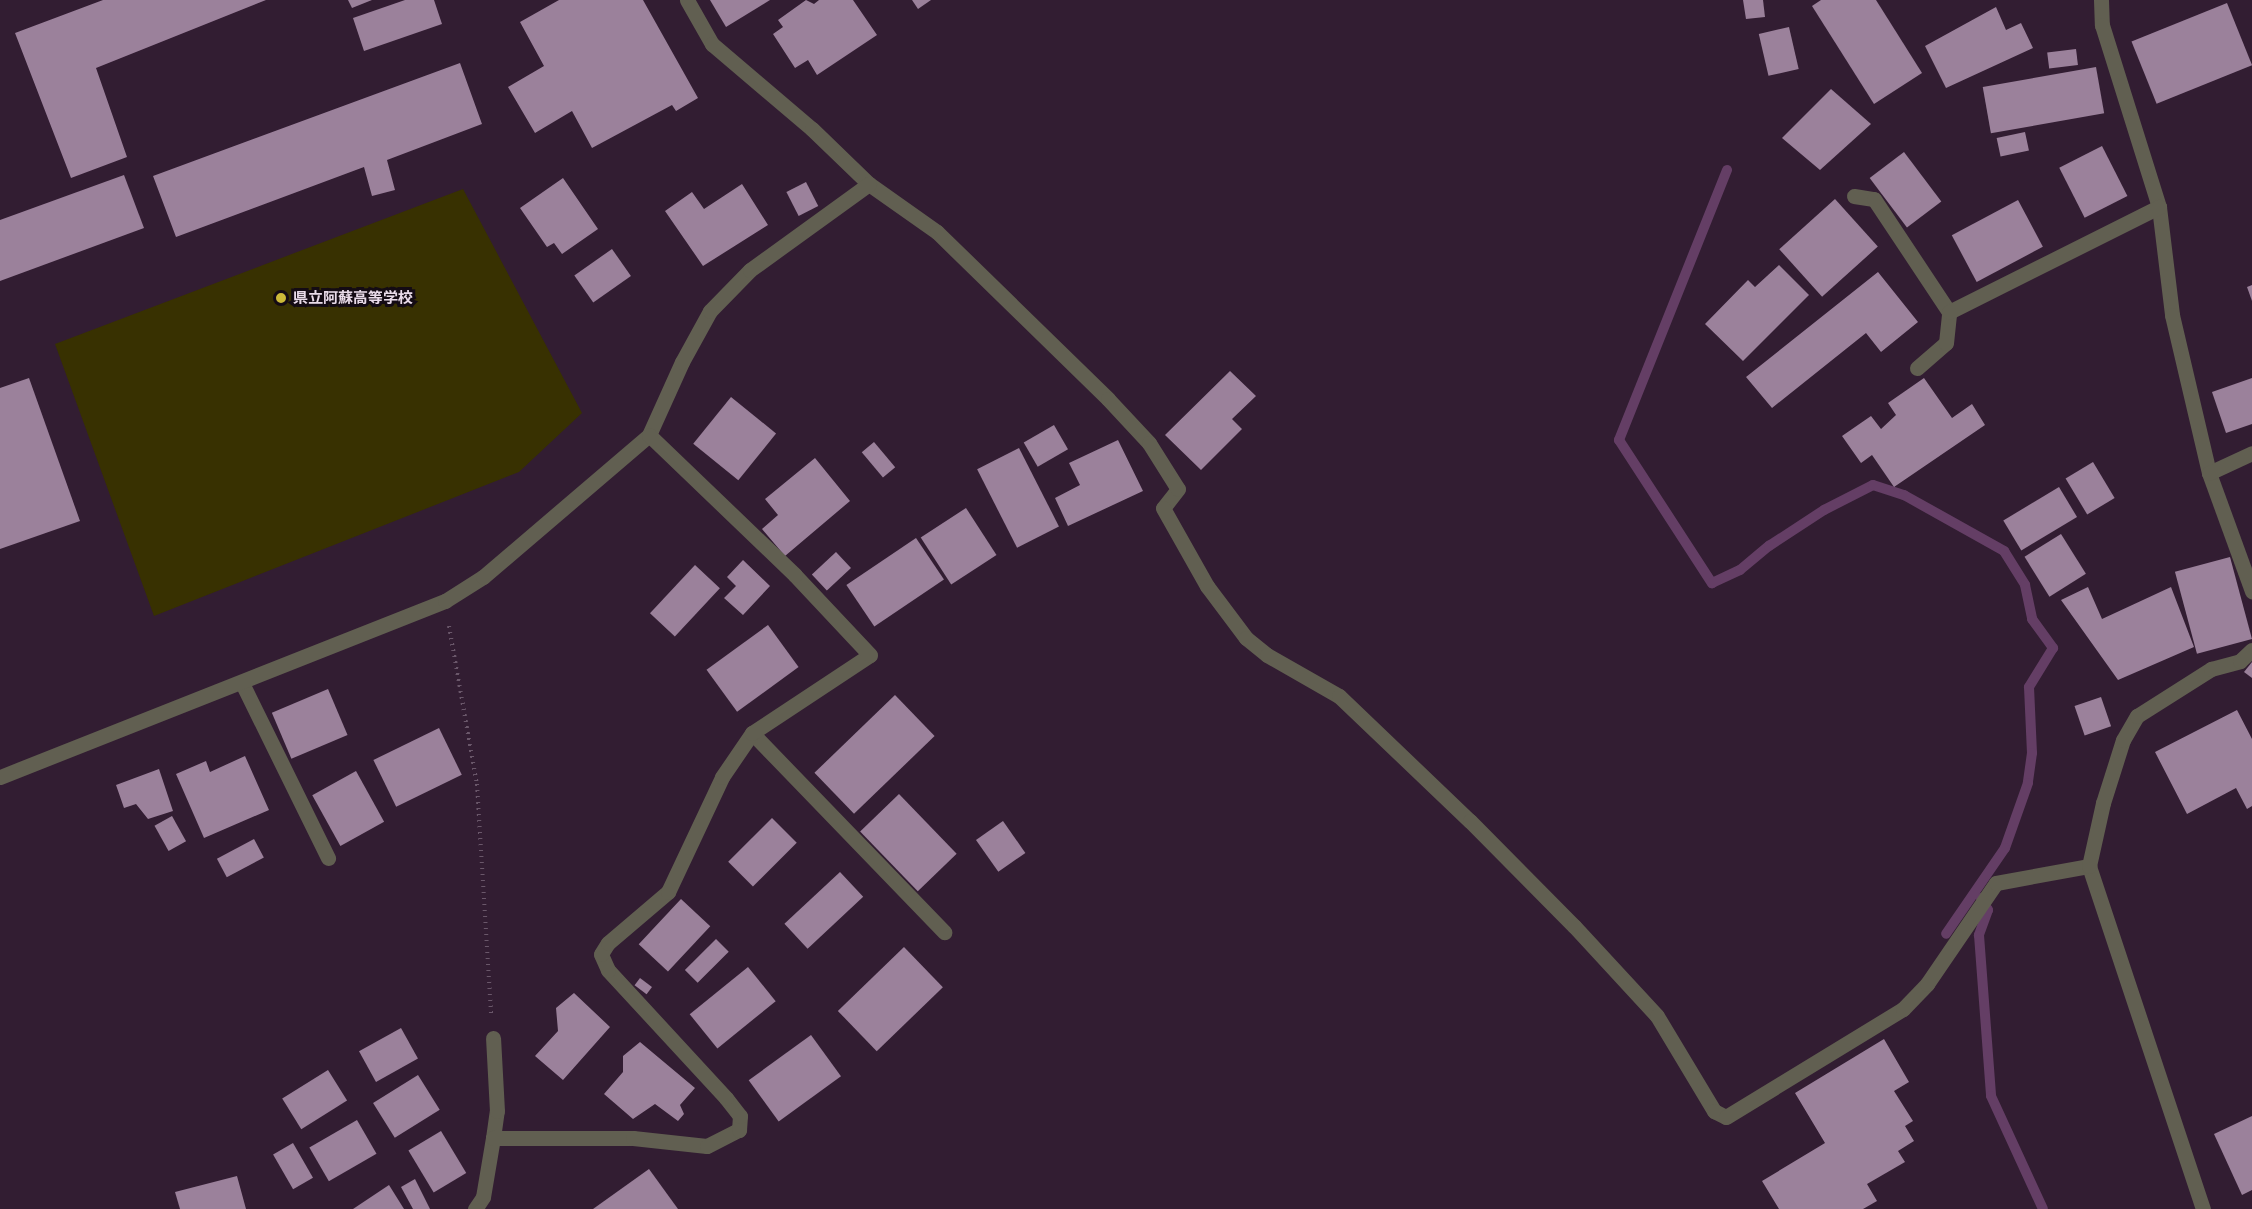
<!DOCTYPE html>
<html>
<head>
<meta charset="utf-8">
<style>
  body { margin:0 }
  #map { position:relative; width:2252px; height:1209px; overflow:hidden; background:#321d32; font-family:"PT Serif","Noto Sans JP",serif }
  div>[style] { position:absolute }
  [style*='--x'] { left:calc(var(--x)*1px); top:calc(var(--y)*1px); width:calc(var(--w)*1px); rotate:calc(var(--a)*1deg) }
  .green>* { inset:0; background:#383101 }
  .stream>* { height:10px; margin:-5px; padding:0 5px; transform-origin:5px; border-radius:5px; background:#643e65 }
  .building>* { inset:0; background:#9b819b; transform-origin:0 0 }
  .path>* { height:4px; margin-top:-2px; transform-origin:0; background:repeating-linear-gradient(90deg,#6a576a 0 1.5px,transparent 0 6px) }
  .service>* { height:15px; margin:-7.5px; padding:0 7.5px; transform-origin:7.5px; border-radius:7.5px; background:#615f51 }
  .minor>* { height:15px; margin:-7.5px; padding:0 7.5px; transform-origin:7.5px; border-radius:7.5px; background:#615f51 }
  .dots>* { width:16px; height:16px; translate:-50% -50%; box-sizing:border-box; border:3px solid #140b14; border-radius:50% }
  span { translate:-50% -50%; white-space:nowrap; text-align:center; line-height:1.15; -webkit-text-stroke:6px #140b14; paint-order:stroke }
  .poi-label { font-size:15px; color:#e9dbe9; font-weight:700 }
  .left { translate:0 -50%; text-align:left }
</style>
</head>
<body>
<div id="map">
  <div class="green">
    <i style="clip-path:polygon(463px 189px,582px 413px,519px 472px,154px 616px,55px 344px)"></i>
  </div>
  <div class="stream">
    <i style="--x:1727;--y:170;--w:291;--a:111.8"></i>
    <i style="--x:1619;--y:440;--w:171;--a:57"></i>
    <i style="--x:1712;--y:583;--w:31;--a:-25"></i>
    <i style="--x:1740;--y:570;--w:38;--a:-40"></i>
    <i style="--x:1769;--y:546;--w:66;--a:-33.2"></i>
    <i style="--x:1824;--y:510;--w:55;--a:-27"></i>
    <i style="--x:1873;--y:485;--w:33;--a:18"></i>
    <i style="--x:1904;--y:495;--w:115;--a:29.2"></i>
    <i style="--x:2004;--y:551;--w:40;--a:58"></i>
    <i style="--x:2025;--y:585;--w:35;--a:78"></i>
    <i style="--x:2032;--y:619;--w:36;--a:54"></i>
    <i style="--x:2053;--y:648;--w:46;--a:121.6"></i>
    <i style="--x:2029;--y:687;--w:66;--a:87.4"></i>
    <i style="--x:2032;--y:753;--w:30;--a:98"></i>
    <i style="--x:2028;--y:783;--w:69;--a:109.5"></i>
    <i style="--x:2005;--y:848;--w:104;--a:124.5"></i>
    <i style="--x:1981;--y:898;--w:14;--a:60"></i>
    <i style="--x:1988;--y:910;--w:27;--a:110"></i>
    <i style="--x:1979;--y:935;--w:161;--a:85.7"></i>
    <i style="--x:1991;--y:1096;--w:124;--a:65.3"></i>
  </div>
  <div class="building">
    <i style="clip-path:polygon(103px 0,266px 0,96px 68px,127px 157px,71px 178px,15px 33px)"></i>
    <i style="clip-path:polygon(348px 0,372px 0,352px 8px)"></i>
    <i style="clip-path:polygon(405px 0,434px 0,442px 24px,364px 51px,353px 18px)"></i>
    <i style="clip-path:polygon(559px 0,643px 0,698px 98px,676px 111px,672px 105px,592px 148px,572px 111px,535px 133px,508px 87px,544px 66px,520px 22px)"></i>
    <i style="clip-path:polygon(710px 0,770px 0,726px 27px)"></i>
    <i style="clip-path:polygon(806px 0,814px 4px,819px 0,853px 0,877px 35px,817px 75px,808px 60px,795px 68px,773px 34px,783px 27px,778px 20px)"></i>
    <i style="clip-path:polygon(912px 0,931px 0,918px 9px)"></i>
    <i style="clip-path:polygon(1743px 0,1763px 0,1765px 17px,1746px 19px)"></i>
    <i style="clip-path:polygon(1821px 0,1876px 0,1922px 73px,1874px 104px,1812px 6px)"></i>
    <i style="left:2227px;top:3px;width:67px;height:103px;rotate:68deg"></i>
    <i style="clip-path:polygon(1996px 7px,2006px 30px,2021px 23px,2033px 48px,1946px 88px,1925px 46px)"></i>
    <i style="left:1789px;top:27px;width:43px;height:31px;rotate:77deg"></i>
    <i style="left:2076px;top:49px;width:16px;height:29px;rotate:83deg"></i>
    <i style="clip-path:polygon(460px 63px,482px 124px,387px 160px,395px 190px,372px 196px,364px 167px,176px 237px,153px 176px)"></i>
    <i style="left:2096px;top:67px;width:47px;height:115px;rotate:80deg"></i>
    <i style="clip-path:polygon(1831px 89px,1871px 124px,1820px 170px,1782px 138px)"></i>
    <i style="left:2025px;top:132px;width:19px;height:29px;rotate:78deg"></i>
    <i style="left:2102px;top:146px;width:56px;height:48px;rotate:63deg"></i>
    <i style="left:1904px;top:152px;width:62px;height:43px;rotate:53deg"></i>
    <i style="clip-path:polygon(124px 175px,144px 228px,0 281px,0 220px)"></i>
    <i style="clip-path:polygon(563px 178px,598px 229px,562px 254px,554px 243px,547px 247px,520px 208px)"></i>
    <i style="left:806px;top:182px;width:27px;height:22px;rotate:63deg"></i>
    <i style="clip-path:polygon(742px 184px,768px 225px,703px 266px,665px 211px,692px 192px,704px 209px)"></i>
    <i style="left:1835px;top:199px;width:64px;height:75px;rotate:48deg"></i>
    <i style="left:2018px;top:200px;width:53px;height:75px;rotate:62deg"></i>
    <i style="left:612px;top:249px;width:33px;height:46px;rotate:55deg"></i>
    <i style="clip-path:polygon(1779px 265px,1809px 295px,1743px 361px,1705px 324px,1748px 280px,1755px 287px)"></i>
    <i style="clip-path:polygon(1878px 272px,1918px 322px,1881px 352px,1866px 333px,1772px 408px,1746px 377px)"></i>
    <i style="clip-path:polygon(2252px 285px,2252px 301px,2247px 287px)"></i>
    <i style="clip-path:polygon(1230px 371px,1256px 396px,1232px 419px,1242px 429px,1201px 470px,1165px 435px)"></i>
    <i style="clip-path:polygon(29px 378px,80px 521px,0 549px,0 388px)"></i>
    <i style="clip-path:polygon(1924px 378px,1952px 418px,1972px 404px,1985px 425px,1894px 487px,1872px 455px,1861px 463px,1842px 436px,1871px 416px,1881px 429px,1896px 415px,1888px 403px)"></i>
    <i style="clip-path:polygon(2252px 378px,2252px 424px,2226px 433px,2212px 392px)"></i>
    <i style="left:731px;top:397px;width:58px;height:60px;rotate:39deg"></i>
    <i style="left:1054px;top:425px;width:28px;height:35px;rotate:60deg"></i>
    <i style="clip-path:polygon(1118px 440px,1143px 491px,1068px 526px,1055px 498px,1080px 485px,1069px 463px)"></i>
    <i style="left:874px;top:442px;width:33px;height:16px;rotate:50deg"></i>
    <i style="left:1019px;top:448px;width:88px;height:47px;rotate:63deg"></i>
    <i style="clip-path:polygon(815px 458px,850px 501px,785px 556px,762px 529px,778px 515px,765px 499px)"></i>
    <i style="left:2093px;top:462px;width:42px;height:32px;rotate:59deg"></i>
    <i style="left:2059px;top:487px;width:35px;height:65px;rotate:59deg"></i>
    <i style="left:966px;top:508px;width:56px;height:54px;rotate:57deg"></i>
    <i style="left:2061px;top:534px;width:47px;height:43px;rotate:58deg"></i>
    <i style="left:916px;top:538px;width:50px;height:84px;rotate:56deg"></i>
    <i style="left:836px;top:552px;width:22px;height:33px;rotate:47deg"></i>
    <i style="left:2230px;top:557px;width:85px;height:57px;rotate:75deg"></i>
    <i style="clip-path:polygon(743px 560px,770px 586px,743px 615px,724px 598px,736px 586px,727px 577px)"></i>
    <i style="left:695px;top:565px;width:34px;height:66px;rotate:43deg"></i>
    <i style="clip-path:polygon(2088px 587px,2102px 619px,2171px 587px,2194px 647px,2118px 680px,2061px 600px)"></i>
    <i style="left:768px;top:625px;width:52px;height:76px;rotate:54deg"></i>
    <i style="clip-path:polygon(2252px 662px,2252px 678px,2244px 672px)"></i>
    <i style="left:328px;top:689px;width:50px;height:61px;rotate:67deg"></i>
    <i style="left:895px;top:695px;width:57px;height:112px;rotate:46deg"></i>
    <i style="left:2101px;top:697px;width:31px;height:28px;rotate:71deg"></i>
    <i style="clip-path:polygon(2237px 710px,2252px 739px,2252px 806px,2247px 809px,2236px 788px,2187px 814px,2155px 752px)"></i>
    <i style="left:439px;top:728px;width:52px;height:73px;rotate:64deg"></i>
    <i style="clip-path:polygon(245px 756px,269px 810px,204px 838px,176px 774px,206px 761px,210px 772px)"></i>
    <i style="clip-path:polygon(159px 769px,173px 811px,148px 819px,136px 804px,124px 808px,116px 785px)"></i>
    <i style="left:356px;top:771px;width:58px;height:50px;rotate:61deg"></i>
    <i style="left:899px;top:794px;width:83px;height:54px;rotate:46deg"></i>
    <i style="left:172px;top:816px;width:29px;height:20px;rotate:61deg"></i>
    <i style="left:772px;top:818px;width:35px;height:62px;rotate:45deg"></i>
    <i style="left:1003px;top:821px;width:39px;height:33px;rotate:55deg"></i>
    <i style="left:254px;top:839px;width:21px;height:42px;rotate:62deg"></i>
    <i style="left:840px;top:872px;width:34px;height:76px;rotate:47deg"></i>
    <i style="left:681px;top:899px;width:40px;height:62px;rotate:43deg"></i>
    <i style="left:716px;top:939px;width:18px;height:44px;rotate:45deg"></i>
    <i style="left:904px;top:947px;width:56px;height:92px;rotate:46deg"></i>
    <i style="left:748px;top:967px;width:44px;height:75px;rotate:51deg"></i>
    <i style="left:640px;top:978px;width:15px;height:9px;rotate:37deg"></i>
    <i style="clip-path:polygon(574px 993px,610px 1027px,563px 1080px,535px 1056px,558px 1031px,556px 1008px)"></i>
    <i style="left:401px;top:1028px;width:35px;height:48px;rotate:61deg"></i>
    <i style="left:811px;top:1035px;width:51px;height:77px;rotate:54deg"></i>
    <i style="clip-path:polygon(1884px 1039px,1909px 1082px,1894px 1091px,1913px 1121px,1905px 1126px,1914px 1141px,1898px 1151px,1905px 1162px,1867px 1184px,1877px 1201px,1863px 1209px,1779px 1209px,1762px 1181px,1825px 1143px,1795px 1093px)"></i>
    <i style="clip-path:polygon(640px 1042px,695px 1088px,680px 1105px,684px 1114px,678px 1121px,655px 1104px,633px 1119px,604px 1094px,623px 1072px,623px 1056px)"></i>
    <i style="left:328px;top:1070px;width:36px;height:54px;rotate:58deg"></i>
    <i style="left:418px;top:1075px;width:41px;height:53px;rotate:58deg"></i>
    <i style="clip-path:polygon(2252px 1116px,2252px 1190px,2242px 1195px,2214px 1134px)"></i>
    <i style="left:357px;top:1120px;width:39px;height:55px;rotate:60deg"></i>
    <i style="left:441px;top:1131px;width:49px;height:38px;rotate:59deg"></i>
    <i style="left:293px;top:1143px;width:40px;height:23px;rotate:60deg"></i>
    <i style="clip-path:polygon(649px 1169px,678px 1209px,593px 1209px)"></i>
    <i style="clip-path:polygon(237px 1176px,246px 1209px,180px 1209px,175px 1192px)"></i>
    <i style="clip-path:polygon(415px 1179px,430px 1209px,413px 1209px,401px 1187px)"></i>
    <i style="clip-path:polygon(389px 1185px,404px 1209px,353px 1209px)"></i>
  </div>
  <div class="path">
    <i style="--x:449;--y:626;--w:160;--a:80"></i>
    <i style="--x:477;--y:784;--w:230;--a:86.5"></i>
  </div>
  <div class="service">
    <i style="--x:1178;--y:489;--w:24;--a:128"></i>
    <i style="--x:1163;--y:508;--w:90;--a:60.6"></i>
    <i style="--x:1207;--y:586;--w:65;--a:53.1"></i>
    <i style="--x:1246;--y:638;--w:27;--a:39"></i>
    <i style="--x:1267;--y:655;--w:83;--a:29.7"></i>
    <i style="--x:1339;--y:696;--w:181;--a:43.7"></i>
    <i style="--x:1470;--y:821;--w:148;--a:45.3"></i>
    <i style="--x:1574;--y:926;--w:122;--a:47.3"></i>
    <i style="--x:1657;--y:1016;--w:111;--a:59"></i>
    <i style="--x:1714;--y:1111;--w:13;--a:27"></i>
    <i style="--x:1726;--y:1117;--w:207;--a:-31.4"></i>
    <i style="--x:1903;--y:1009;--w:35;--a:-46"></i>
    <i style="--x:1927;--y:984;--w:122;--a:-55.7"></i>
    <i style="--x:1996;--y:883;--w:95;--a:-10.4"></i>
  </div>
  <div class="minor">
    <i style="--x:687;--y:0;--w:51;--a:60.4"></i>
    <i style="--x:712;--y:44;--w:131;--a:40.4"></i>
    <i style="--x:812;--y:129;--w:79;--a:44"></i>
    <i style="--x:869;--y:184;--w:83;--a:35.2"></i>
    <i style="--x:937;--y:232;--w:239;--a:44.3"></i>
    <i style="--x:1108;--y:399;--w:60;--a:47"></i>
    <i style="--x:1149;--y:443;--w:54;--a:57.8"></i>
    <i style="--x:2101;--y:0;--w:25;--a:88"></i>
    <i style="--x:2102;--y:25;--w:191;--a:72.6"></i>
    <i style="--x:2159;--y:207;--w:109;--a:83.1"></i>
    <i style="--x:2172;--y:315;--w:162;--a:76.8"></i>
    <i style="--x:2209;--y:473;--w:126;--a:70"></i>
    <i style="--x:1854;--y:196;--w:20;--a:9"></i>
    <i style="--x:1874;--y:199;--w:136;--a:56.4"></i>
    <i style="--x:1917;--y:368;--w:38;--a:-41"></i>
    <i style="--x:1946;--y:343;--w:31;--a:-84"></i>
    <i style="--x:1949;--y:312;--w:235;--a:-26.6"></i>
    <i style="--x:2209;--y:473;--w:47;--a:-24.9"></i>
    <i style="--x:242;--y:683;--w:195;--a:63.8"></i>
    <i style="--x:752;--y:733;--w:277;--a:46"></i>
    <i style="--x:0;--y:777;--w:479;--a:-21.6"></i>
    <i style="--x:445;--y:601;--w:45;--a:-32.3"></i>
    <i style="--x:483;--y:577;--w:218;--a:-40.5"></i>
    <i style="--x:649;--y:435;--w:80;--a:-65.7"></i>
    <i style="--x:682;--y:362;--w:58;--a:-61.2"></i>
    <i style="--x:710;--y:311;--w:57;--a:-45.7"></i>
    <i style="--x:750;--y:270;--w:147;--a:-35.9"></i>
    <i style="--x:493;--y:1138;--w:27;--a:-82"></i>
    <i style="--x:497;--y:1111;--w:73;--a:-93.1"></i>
    <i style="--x:475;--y:1209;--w:14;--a:-56"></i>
    <i style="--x:483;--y:1197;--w:60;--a:-80.4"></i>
    <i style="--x:493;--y:1138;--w:140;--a:0"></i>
    <i style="--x:633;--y:1138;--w:74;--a:6.2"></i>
    <i style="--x:707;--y:1146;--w:36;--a:-27"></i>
    <i style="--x:739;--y:1130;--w:14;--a:-86"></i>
    <i style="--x:740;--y:1116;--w:23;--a:-128"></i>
    <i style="--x:726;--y:1098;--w:174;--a:-132.7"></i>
    <i style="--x:608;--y:970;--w:17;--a:-114"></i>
    <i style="--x:601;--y:954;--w:13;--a:-58"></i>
    <i style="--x:608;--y:943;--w:79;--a:-40.4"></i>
    <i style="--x:668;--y:892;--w:127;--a:-64.8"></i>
    <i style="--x:722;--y:777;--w:53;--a:-55.7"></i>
    <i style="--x:752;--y:733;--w:141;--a:-33.5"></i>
    <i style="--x:870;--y:655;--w:110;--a:-133.2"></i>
    <i style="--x:795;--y:575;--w:202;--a:-136.2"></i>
    <i style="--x:2203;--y:1209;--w:361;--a:-108.4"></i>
    <i style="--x:2089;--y:866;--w:65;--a:-77.5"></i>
    <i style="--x:2103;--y:803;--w:66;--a:-72.4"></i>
    <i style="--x:2123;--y:740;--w:28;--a:-60"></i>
    <i style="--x:2137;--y:716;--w:88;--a:-32.4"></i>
    <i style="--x:2211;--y:669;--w:30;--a:-15"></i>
    <i style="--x:2240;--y:661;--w:16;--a:-43"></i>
  </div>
  <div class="dots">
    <i style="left:281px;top:298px;background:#ccb939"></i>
  </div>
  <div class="poi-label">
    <span class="left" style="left:293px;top:298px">県立阿蘇高等学校</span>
  </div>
</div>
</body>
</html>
